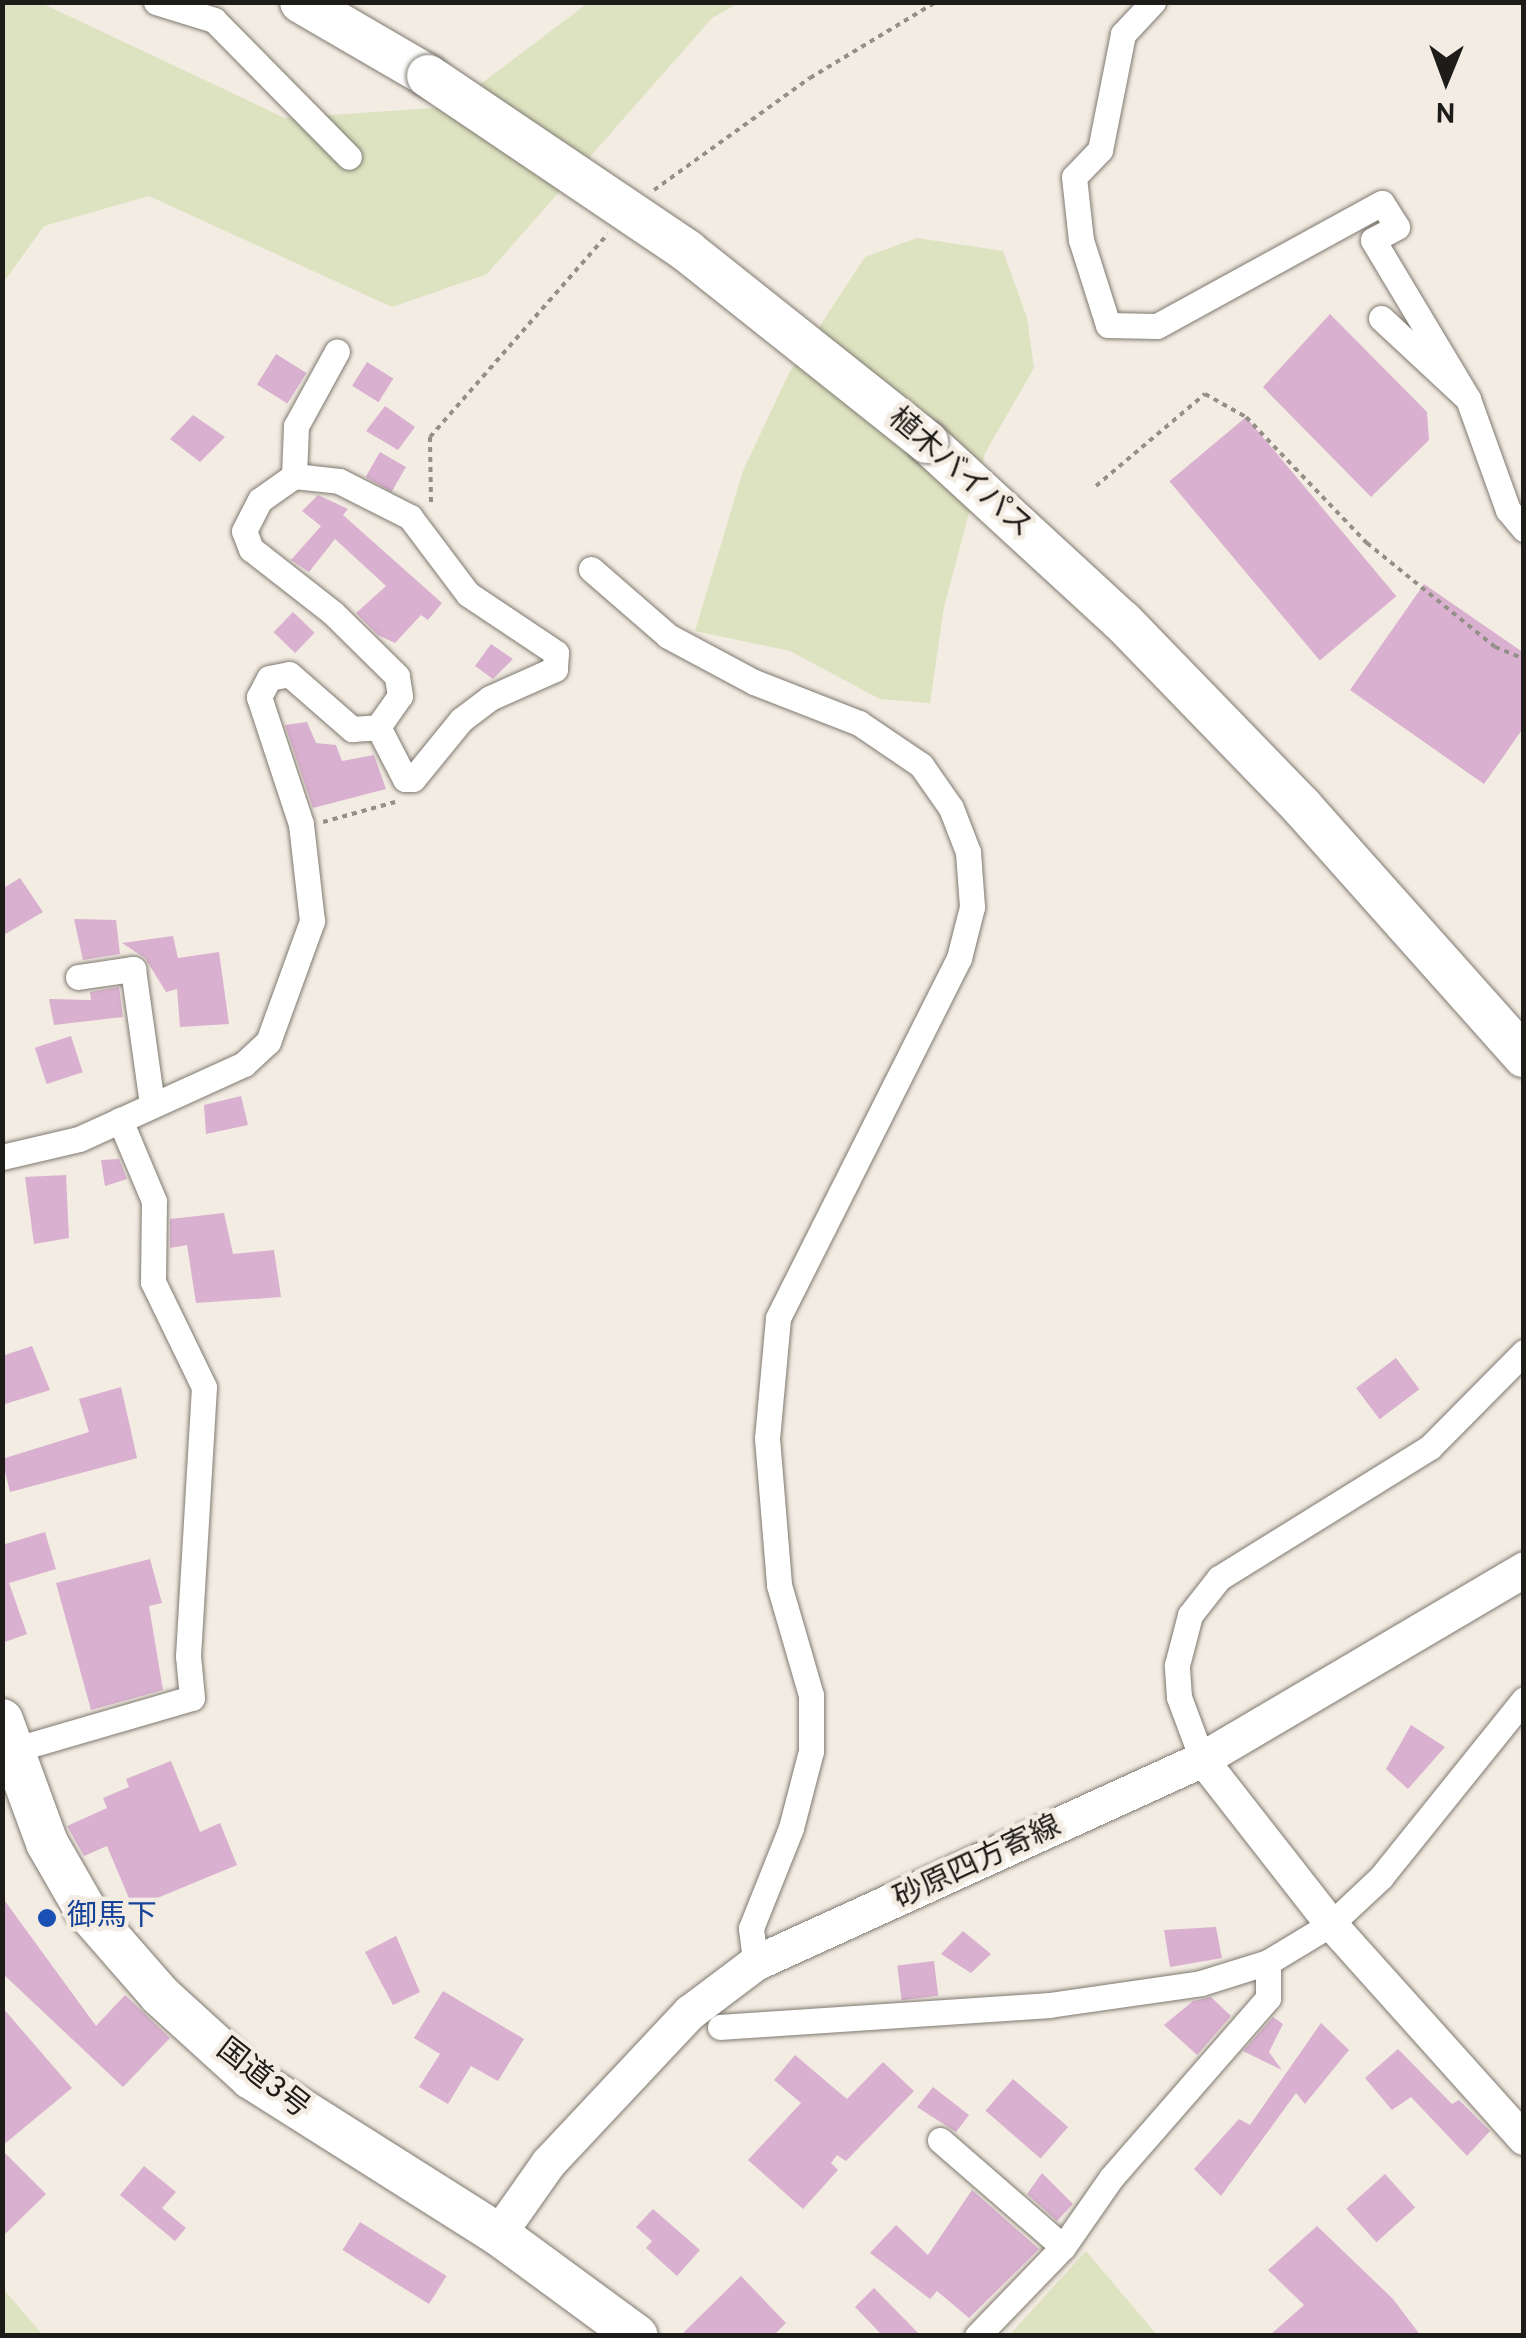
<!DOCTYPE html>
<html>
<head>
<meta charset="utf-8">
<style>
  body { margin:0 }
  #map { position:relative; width:1526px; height:2338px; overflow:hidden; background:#f3ece2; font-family:Overpass,"Noto Sans JP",sans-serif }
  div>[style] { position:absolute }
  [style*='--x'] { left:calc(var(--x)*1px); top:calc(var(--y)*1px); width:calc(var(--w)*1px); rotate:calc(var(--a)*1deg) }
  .green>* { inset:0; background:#dde2c0 }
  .building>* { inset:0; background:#d9b0cf; transform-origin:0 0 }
  .path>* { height:4px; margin-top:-2px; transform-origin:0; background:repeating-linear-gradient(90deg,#948f88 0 5px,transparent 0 10px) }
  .roads { filter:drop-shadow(0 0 2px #7f7970) drop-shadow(0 0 2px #7f7970) }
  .minor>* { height:25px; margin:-12.5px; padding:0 12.5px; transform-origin:12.5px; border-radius:12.5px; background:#fff }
  .tertiary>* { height:32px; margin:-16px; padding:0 16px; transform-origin:16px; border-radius:16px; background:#fff }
  .secondary>* { height:35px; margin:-17.5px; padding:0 17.5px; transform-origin:17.5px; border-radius:17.5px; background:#fff }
  .trunk>* { height:42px; margin:-21px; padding:0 21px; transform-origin:21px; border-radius:21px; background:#fff }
  .bridges { filter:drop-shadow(0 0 2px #7f7970) drop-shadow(0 0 2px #7f7970) }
  .trunk-bridge>* { height:42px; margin:-21px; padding:0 21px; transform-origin:21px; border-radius:21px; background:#fff }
  .dots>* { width:28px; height:28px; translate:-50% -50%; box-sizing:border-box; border:5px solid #f3ece2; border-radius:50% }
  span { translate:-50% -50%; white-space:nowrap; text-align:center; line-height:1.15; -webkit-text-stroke:9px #f3ece2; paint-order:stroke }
  .street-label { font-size:30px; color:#1e1c18 }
  .transit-label { font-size:30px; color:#164399 }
  .left { translate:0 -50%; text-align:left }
  .frame { position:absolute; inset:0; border:5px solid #1e1c18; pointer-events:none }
  .north { position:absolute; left:1396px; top:30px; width:100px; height:100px; -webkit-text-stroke:8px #f3ece2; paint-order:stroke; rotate:181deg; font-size:28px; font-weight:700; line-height:40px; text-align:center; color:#1e1c18 }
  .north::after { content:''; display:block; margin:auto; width:35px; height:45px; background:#1e1c18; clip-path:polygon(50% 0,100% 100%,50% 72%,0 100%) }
</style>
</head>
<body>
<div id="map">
  <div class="green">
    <i style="clip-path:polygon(3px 3px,41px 3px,285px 118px,450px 107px,588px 3px,739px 3px,712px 18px,487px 274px,392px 307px,149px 196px,44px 226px,3px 283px)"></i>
    <i style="clip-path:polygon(917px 238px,1003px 251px,1027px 318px,1034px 368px,985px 453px,944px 607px,930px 703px,880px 699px,790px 651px,695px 631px,743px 471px,789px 373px,865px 257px)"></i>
    <i style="clip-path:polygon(1086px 2251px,1157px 2335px,1009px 2335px,1014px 2330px)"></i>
    <i style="clip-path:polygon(3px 2289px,43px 2335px,3px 2335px)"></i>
  </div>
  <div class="building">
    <i style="clip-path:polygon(1330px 314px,1427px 412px,1429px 440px,1371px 497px,1263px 387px)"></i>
    <i style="left:276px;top:354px;width:36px;height:36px;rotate:32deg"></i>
    <i style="left:367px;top:362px;width:31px;height:28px;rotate:32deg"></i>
    <i style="clip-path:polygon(385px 406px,415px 427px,398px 450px,366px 431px)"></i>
    <i style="clip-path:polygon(193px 415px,225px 437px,200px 462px,170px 439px)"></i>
    <i style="left:1246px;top:417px;width:234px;height:100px;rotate:50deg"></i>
    <i style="left:380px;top:452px;width:30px;height:29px;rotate:30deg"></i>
    <i style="clip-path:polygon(318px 495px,348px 509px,343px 515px,442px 603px,428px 620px,421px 615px,395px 643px,378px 635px,356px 613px,386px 586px,335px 539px,309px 572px,291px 560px,321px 526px,302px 511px)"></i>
    <i style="clip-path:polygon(1424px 584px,1524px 653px,1524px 727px,1484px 784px,1350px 690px)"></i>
    <i style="left:293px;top:612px;width:30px;height:28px;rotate:44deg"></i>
    <i style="clip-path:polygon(491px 644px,513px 659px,493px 679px,475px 666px)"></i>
    <i style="clip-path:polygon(307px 722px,316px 743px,336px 745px,342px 761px,374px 755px,386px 789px,313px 808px,285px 725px)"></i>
    <i style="clip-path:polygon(20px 878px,43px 912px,2px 936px,2px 889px)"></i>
    <i style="clip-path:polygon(74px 919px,116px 920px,120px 954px,83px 960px)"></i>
    <i style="clip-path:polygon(173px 936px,178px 958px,219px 952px,229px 1024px,180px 1027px,177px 989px,166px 992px,145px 958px,122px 943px)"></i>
    <i style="clip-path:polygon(119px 987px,123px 1017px,54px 1025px,49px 999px,91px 1000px,90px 992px)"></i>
    <i style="left:71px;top:1036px;width:38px;height:38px;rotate:72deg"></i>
    <i style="clip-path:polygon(241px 1096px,248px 1125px,206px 1134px,204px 1105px)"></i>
    <i style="clip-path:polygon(119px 1159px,127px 1179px,105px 1186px,101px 1160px)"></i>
    <i style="clip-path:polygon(66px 1175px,69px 1238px,34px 1244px,25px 1177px)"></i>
    <i style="clip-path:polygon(224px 1213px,233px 1254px,274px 1250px,281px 1297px,196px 1303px,187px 1245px,170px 1248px,170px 1219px)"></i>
    <i style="clip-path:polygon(32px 1346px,50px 1390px,2px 1405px,2px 1356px)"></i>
    <i style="left:1396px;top:1358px;width:39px;height:50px;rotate:53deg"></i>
    <i style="clip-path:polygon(121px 1387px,137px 1458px,10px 1492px,2px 1459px,89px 1432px,79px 1399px)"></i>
    <i style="clip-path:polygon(45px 1532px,56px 1569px,9px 1583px,27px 1634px,2px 1643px,2px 1545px)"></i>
    <i style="clip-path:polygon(150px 1559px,162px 1603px,149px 1606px,163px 1690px,91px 1710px,56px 1583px)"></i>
    <i style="clip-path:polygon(1411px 1725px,1445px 1747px,1408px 1789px,1386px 1769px)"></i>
    <i style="clip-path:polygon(171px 1761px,200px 1832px,220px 1823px,237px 1865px,133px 1908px,107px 1846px,84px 1856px,67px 1826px,107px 1808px,103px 1798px,129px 1787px,126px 1779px)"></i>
    <i style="clip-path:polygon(2px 1897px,96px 2026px,125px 1995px,170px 2038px,123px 2087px,2px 1973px)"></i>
    <i style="clip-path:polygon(1216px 1927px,1222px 1958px,1170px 1967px,1164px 1930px)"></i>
    <i style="clip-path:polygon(963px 1931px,991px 1954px,971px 1973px,941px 1954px)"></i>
    <i style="clip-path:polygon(396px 1936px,420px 1992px,393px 2005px,365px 1952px)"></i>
    <i style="left:934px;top:1961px;width:35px;height:37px;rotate:83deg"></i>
    <i style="clip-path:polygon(443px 1991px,524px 2039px,498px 2081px,471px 2066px,448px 2104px,419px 2087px,440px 2054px,414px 2038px)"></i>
    <i style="clip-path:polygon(1211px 1997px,1231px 2016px,1197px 2055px,1164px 2025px,1193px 2001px)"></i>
    <i style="clip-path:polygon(2px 2007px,72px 2088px,2px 2146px)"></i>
    <i style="clip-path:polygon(1273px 2017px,1283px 2024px,1269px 2052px,1282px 2070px,1243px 2051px)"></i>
    <i style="clip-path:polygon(1321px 2023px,1349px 2050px,1305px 2104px,1296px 2093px,1221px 2196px,1194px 2169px,1239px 2119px,1250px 2125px)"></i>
    <i style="clip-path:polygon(1398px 2049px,1452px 2104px,1459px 2100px,1490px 2131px,1467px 2156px,1411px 2097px,1392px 2110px,1365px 2078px)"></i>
    <i style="clip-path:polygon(795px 2055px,847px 2099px,883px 2062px,914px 2091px,846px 2161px,837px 2155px,831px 2163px,838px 2170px,803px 2209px,748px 2160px,801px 2103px,774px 2080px)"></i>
    <i style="left:1013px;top:2079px;width:73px;height:42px;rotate:41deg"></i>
    <i style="clip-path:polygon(933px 2087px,969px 2115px,956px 2132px,917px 2107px)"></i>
    <i style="clip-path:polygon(2px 2150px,46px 2194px,2px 2237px)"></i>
    <i style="clip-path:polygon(144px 2166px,176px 2192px,162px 2208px,186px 2228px,175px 2241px,120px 2195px)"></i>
    <i style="clip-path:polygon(1042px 2173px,1073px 2204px,1057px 2221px,1027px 2194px)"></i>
    <i style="left:1385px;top:2174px;width:45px;height:52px;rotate:48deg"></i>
    <i style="clip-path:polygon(972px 2190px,1039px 2249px,969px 2318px,937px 2291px,930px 2299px,870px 2253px,896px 2225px,928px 2255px)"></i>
    <i style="clip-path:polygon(653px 2209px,700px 2250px,677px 2276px,646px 2248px,652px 2241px,636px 2227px)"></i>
    <i style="left:360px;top:2222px;width:102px;height:33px;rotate:32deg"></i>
    <i style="clip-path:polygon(1317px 2226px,1393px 2299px,1421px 2336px,1269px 2336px,1304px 2305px,1268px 2270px)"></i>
    <i style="clip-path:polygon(741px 2276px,786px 2323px,773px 2336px,680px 2336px)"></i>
    <i style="clip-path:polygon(874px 2288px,921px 2336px,883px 2336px,855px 2307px)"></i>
  </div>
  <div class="path">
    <i style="--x:654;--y:190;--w:192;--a:-35.7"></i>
    <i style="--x:810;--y:78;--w:147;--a:-31.1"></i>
    <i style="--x:1096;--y:486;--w:143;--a:-40.2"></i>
    <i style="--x:1205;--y:394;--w:47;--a:29.3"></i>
    <i style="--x:1246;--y:417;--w:175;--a:46.2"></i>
    <i style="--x:1367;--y:543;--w:165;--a:39.1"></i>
    <i style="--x:1495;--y:647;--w:31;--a:22"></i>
    <i style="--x:431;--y:502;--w:65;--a:-90.9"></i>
    <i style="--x:430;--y:437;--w:270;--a:-48.8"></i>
    <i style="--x:323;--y:822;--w:75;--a:-15.5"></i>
  </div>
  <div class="roads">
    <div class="minor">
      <i style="--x:156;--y:2;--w:61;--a:17.2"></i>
      <i style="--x:214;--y:20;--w:192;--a:45.4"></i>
      <i style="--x:1153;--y:2;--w:44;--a:133.2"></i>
      <i style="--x:1123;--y:34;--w:118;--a:101.2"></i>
      <i style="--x:1100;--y:150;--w:37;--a:134"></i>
      <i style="--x:1074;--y:177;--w:63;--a:83.7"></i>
      <i style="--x:1081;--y:240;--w:89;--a:72.4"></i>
      <i style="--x:1108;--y:325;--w:49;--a:1.2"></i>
      <i style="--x:1157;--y:326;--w:256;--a:-28.7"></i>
      <i style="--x:1382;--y:203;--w:28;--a:58"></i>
      <i style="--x:1397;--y:227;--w:27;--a:152"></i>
      <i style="--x:1373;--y:240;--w:185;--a:59.1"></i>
      <i style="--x:1381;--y:318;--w:119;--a:43"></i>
      <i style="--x:1468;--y:399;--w:118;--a:70.2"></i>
      <i style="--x:1508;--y:510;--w:25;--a:50"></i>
      <i style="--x:294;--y:476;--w:45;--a:6.3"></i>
      <i style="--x:339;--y:481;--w:80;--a:26.9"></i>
      <i style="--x:410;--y:517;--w:96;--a:53"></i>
      <i style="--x:468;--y:594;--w:106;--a:33.8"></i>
      <i style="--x:556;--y:653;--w:16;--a:94"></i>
      <i style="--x:555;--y:669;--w:71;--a:156"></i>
      <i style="--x:490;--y:698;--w:36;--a:143"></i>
      <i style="--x:461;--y:720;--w:76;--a:129.1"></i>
      <i style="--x:413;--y:779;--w:8;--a:180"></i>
      <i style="--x:405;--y:779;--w:59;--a:-117.4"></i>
      <i style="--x:591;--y:569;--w:102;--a:41"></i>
      <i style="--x:668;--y:636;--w:98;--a:28.1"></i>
      <i style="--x:754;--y:682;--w:113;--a:21.3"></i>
      <i style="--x:859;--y:723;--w:75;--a:34.1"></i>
      <i style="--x:921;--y:765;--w:52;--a:55.1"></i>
      <i style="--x:951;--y:808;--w:47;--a:68.9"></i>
      <i style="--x:968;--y:852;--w:55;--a:85.8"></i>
      <i style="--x:972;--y:907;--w:53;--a:104.3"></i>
      <i style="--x:959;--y:958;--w:403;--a:116.7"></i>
      <i style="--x:778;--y:1318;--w:121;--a:95.2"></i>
      <i style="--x:767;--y:1438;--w:147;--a:85.3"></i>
      <i style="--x:779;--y:1585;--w:115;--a:73.8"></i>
      <i style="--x:811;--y:1695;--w:56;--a:90"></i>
      <i style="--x:811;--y:1751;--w:80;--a:104.6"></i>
      <i style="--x:791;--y:1828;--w:108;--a:111.8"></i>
      <i style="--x:751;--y:1928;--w:35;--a:83"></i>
      <i style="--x:78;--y:977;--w:56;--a:-8.3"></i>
      <i style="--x:133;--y:969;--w:136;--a:82"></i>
      <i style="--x:2;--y:1157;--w:79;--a:-13.2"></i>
      <i style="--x:79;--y:1139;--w:181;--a:-24.4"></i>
      <i style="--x:244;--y:1064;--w:33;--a:-43"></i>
      <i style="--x:268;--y:1042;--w:129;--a:-70"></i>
      <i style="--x:312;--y:921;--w:98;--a:-96.5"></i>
      <i style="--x:301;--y:824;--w:134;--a:-108.3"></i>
      <i style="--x:259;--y:697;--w:21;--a:-62"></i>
      <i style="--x:269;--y:678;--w:20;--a:-11"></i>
      <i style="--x:289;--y:674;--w:84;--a:41.1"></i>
      <i style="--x:352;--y:729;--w:26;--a:-4"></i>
      <i style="--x:378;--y:727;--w:38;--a:-55"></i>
      <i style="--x:400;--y:696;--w:20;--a:-99"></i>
      <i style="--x:397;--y:676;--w:90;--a:-135.5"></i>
      <i style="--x:333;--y:613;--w:104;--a:-142"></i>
      <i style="--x:251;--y:549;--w:19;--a:-111"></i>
      <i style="--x:244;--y:531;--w:35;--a:-63"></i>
      <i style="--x:260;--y:500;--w:42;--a:-35.2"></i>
      <i style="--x:294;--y:476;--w:50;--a:-87.7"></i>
      <i style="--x:296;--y:426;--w:85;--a:-61.3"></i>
      <i style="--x:13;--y:1750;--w:186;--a:-16.2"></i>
      <i style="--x:192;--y:1698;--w:42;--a:-95.4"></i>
      <i style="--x:188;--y:1656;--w:269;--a:-86.6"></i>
      <i style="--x:204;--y:1387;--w:117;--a:-115.9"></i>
      <i style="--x:153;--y:1282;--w:81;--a:-89.3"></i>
      <i style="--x:154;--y:1201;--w:88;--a:-112.8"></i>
      <i style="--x:1202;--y:1759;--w:66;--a:-110.4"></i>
      <i style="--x:1179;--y:1697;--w:32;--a:-94"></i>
      <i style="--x:1177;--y:1665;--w:52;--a:-75.4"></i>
      <i style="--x:1190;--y:1615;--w:47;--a:-51.9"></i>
      <i style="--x:1219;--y:1578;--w:248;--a:-31.8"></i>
      <i style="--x:1430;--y:1447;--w:134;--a:-45.3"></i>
      <i style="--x:720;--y:2027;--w:330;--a:-3.8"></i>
      <i style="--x:1049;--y:2005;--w:154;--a:-8.2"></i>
      <i style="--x:1201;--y:1983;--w:70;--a:-17.4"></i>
      <i style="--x:940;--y:2140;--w:163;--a:41"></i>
      <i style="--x:977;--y:2336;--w:124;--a:-46"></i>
      <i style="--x:1063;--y:2247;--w:84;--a:-55.2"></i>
      <i style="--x:1111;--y:2178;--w:239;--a:-48.9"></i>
      <i style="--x:1268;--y:1998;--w:36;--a:-90"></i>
      <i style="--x:1268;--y:1962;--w:74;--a:-31.1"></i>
      <i style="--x:1331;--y:1924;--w:69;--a:-43.2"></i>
      <i style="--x:1381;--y:1877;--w:228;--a:-51.2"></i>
    </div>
    <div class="tertiary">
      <i style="--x:1202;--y:1759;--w:209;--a:52"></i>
      <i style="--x:1331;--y:1924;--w:289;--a:48.1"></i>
    </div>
    <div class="secondary">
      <i style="--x:498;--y:2234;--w:87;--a:-54.8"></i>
      <i style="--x:548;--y:2163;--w:207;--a:-46.8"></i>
      <i style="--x:690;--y:2012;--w:81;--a:-37"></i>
      <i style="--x:755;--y:1963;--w:491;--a:-24.5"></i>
      <i style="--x:1202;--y:1759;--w:374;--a:-30.5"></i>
    </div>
    <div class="trunk">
      <i style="--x:301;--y:2;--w:147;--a:30.2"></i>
      <i style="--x:927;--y:442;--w:265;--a:42.6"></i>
      <i style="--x:1122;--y:621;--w:259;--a:45.9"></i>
      <i style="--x:1302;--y:807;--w:334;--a:48.3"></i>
      <i style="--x:2;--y:1720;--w:131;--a:69.9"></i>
      <i style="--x:47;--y:1843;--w:76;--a:60.1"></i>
      <i style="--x:85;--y:1909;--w:116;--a:48.9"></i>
      <i style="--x:161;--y:1996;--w:122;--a:42.3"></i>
      <i style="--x:251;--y:2078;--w:292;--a:32.3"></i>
      <i style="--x:498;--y:2234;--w:172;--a:36.3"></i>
    </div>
  </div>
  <div class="bridges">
    <div class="trunk-bridge">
      <i style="--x:428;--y:76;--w:313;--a:34"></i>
      <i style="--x:687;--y:251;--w:307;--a:38.5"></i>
    </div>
  </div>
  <div class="dots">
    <i style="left:47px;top:1918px;background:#1a4fb4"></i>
  </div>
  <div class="street-label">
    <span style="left:959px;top:474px;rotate:41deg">植木バイパス</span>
    <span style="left:978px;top:1864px;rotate:-25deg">砂原四方寄線</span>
    <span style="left:262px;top:2080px;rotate:38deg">国道3号</span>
  </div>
  <div class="transit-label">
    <span class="left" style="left:67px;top:1918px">御馬下</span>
  </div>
  <div class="frame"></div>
  <div class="north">N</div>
</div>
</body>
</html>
